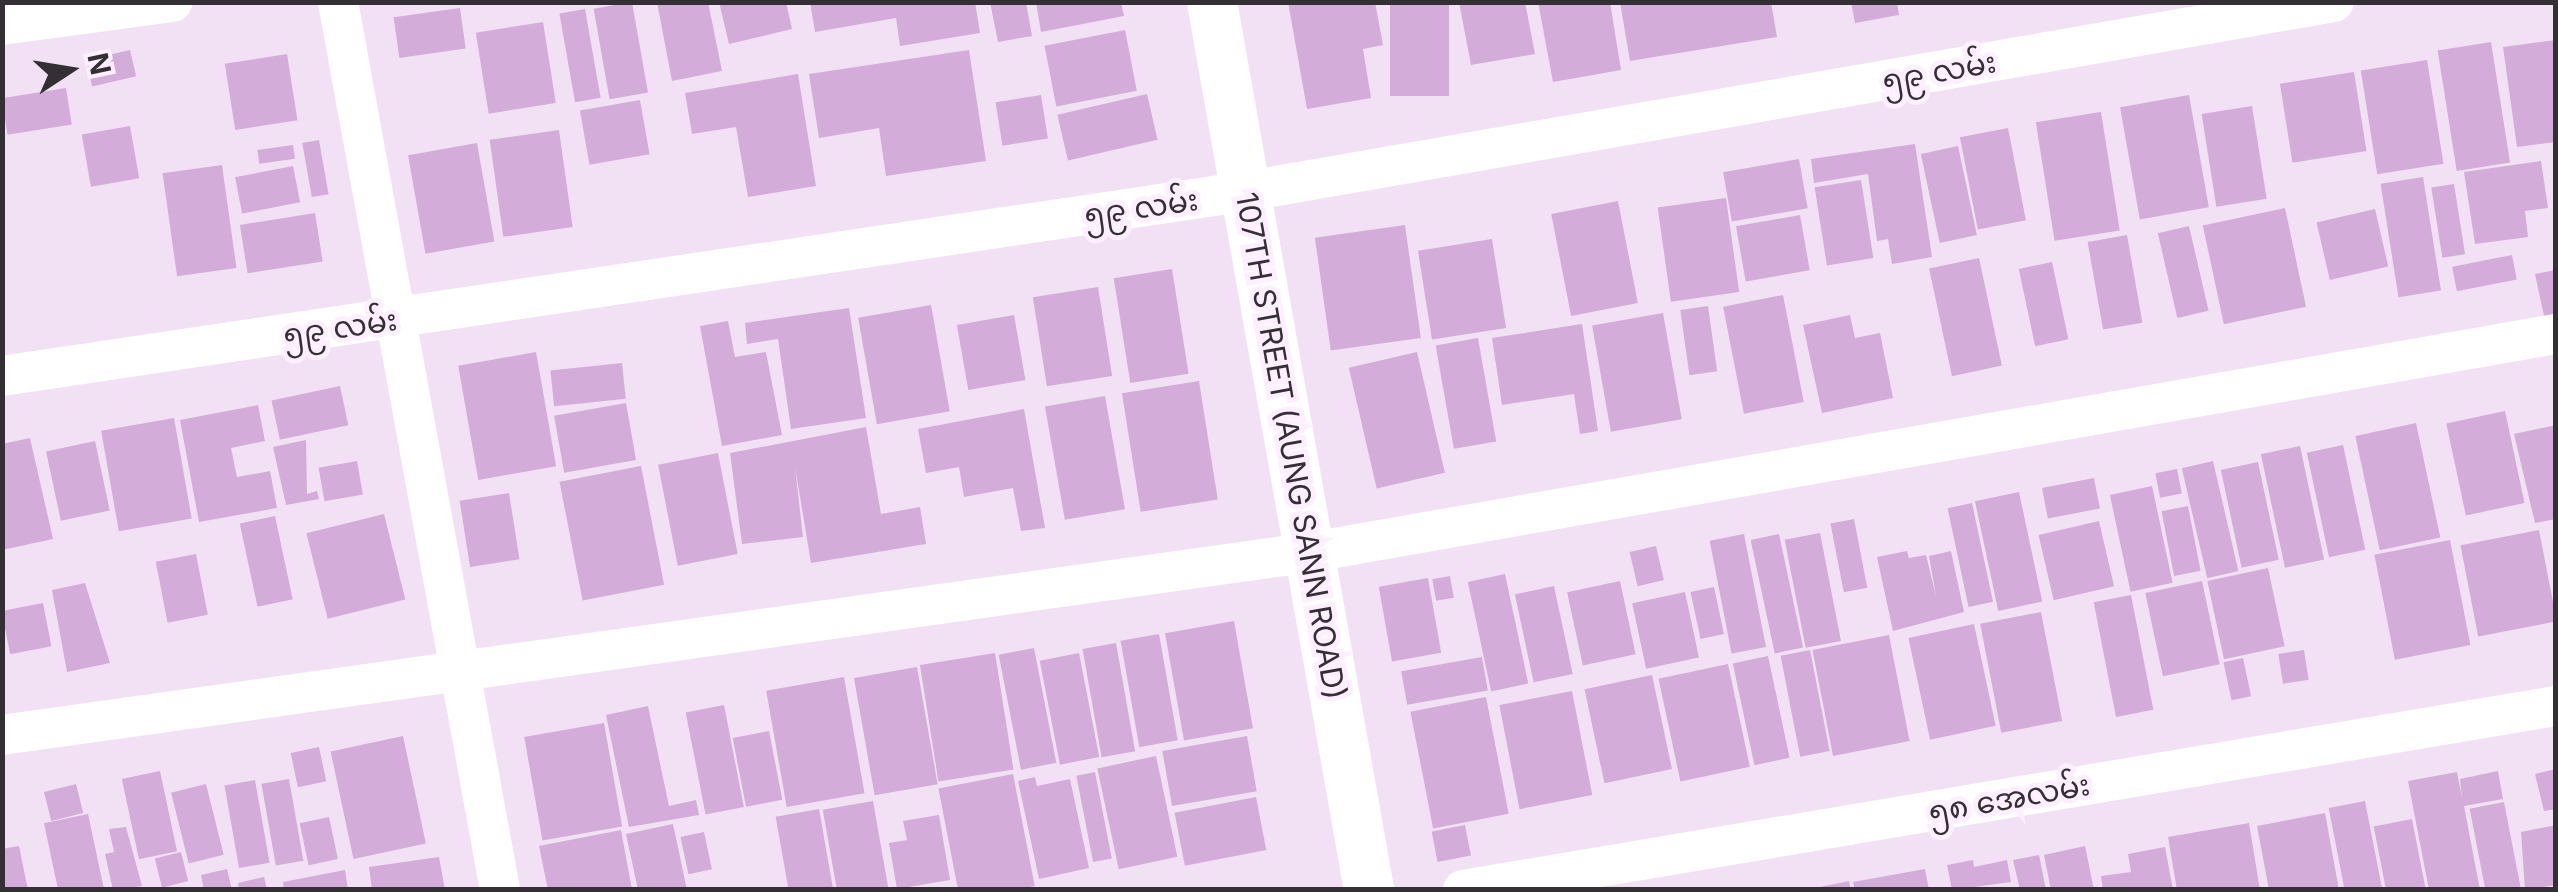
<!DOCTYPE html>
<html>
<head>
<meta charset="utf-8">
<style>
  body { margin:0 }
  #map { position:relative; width:2558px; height:892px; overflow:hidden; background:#f2e1f4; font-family:Inter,"Noto Sans Myanmar",sans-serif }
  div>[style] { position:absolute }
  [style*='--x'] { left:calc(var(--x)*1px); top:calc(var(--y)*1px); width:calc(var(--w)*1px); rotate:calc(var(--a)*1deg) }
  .building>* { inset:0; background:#d4acd9; transform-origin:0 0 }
  .minor>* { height:40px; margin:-20px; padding:0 20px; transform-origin:20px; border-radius:20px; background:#fff }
  .tertiary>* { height:50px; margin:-25px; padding:0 25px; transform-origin:25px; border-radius:25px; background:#fff }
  span { translate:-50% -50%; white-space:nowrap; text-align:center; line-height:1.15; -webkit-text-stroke:10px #fdefff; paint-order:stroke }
  .street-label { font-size:30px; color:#342e35 }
  .frame { position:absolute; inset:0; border:5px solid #342e35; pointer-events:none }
  .north { position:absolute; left:20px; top:20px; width:100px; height:100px; -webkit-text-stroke:8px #fdefff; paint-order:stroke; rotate:78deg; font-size:28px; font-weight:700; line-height:40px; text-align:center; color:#342e35 }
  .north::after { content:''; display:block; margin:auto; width:35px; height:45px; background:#342e35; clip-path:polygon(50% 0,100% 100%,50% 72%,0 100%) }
</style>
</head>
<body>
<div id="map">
  <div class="building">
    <i style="left:632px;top:2px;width:92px;height:39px;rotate:80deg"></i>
    <i style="clip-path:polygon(657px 2px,708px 2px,722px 71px,672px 81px)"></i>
    <i style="clip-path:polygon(719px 2px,786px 2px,792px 29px,729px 44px)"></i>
    <i style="clip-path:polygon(810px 2px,975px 2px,980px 33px,900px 46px,896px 18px,815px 32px)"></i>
    <i style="clip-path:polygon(990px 2px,1026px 2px,1032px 36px,998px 42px)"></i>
    <i style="clip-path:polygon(1036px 2px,1121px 2px,1124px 16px,1041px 32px)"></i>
    <i style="clip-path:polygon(1288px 2px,1375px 2px,1383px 45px,1363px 49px,1371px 98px,1307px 109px)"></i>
    <i style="left:1390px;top:2px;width:59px;height:94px"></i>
    <i style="clip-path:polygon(1459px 2px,1525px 2px,1535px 54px,1471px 65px)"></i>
    <i style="clip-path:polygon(1538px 2px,1610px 2px,1621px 70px,1553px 82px)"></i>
    <i style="clip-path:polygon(1620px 2px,1771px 2px,1777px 37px,1630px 61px)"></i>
    <i style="clip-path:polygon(1851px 2px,1897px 2px,1899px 15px,1855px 23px)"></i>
    <i style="left:460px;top:8px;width:41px;height:67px;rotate:82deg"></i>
    <i style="left:585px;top:9px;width:90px;height:26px;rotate:80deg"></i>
    <i style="left:543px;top:22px;width:82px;height:68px;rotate:81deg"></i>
    <i style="left:1125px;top:30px;width:62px;height:82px;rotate:79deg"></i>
    <i style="clip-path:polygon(2556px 40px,2556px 142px,2517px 147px,2503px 47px)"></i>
    <i style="left:2491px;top:42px;width:122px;height:54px;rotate:81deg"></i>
    <i style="left:130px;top:50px;width:27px;height:45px;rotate:77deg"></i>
    <i style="clip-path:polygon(969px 50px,986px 161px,886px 176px,879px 128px,819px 138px,809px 74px)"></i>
    <i style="left:287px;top:54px;width:67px;height:63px;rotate:81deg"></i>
    <i style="left:2427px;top:60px;width:105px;height:67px;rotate:81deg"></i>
    <i style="left:2354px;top:72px;width:80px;height:75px;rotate:81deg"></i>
    <i style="clip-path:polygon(798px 74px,816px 186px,748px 197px,736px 127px,692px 134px,685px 93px)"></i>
    <i style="left:66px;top:88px;width:37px;height:65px;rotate:81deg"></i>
    <i style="left:1147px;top:94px;width:47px;height:92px;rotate:77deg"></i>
    <i style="left:1041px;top:95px;width:44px;height:46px;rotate:81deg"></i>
    <i style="left:2189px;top:95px;width:114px;height:70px;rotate:80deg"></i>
    <i style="left:640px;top:100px;width:55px;height:61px;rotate:80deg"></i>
    <i style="left:2252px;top:106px;width:94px;height:51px;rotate:81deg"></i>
    <i style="left:2101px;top:112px;width:120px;height:66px;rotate:81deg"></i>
    <i style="left:130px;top:126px;width:53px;height:49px;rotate:80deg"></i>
    <i style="left:2008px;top:128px;width:94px;height:49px;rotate:79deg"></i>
    <i style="left:559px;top:130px;width:98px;height:70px;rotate:82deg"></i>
    <i style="left:319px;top:140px;width:55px;height:17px;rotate:80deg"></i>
    <i style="left:477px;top:143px;width:100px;height:70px;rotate:80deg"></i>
    <i style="clip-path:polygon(1915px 144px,1932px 257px,1892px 264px,1888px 239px,1877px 241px,1868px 174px,1814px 183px,1811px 159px)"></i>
    <i style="left:293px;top:145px;width:14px;height:36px;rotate:82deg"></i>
    <i style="left:1958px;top:146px;width:91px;height:38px;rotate:78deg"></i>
    <i style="left:1799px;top:159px;width:50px;height:77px;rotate:80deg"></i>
    <i style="clip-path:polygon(2541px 161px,2548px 208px,2525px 211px,2528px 237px,2475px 244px,2464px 172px)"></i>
    <i style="left:222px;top:165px;width:104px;height:60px;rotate:82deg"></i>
    <i style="left:293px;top:166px;width:37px;height:59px;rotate:79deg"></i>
    <i style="left:2423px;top:177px;width:115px;height:43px;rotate:81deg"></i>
    <i style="left:1861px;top:180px;width:79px;height:47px;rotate:81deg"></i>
    <i style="left:2454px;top:184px;width:71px;height:23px;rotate:81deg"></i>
    <i style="left:1726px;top:198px;width:95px;height:69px;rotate:82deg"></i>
    <i style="left:1618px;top:201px;width:104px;height:68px;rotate:79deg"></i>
    <i style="left:2285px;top:208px;width:101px;height:84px;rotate:78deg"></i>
    <i style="left:2375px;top:209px;width:59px;height:60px;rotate:77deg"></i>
    <i style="left:315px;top:213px;width:49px;height:76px;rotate:81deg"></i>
    <i style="left:1800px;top:215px;width:56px;height:65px;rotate:80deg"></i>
    <i style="left:1405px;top:225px;width:114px;height:91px;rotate:82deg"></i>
    <i style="left:2189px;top:226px;width:87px;height:32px;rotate:77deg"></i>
    <i style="left:2127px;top:235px;width:89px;height:40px;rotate:80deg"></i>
    <i style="left:1492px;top:239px;width:90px;height:75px;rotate:81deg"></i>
    <i style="left:2512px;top:255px;width:25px;height:61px;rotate:79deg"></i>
    <i style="left:1979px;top:258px;width:110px;height:51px;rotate:78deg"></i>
    <i style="left:2052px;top:262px;width:79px;height:34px;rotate:78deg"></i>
    <i style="left:1172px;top:269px;width:106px;height:59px;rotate:81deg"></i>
    <i style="clip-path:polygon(2556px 270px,2556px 314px,2544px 316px,2535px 274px)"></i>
    <i style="left:1098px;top:287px;width:90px;height:66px;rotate:81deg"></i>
    <i style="left:1783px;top:295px;width:109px;height:61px;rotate:79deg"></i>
    <i style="left:931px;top:305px;width:108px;height:74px;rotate:80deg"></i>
    <i style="left:1708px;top:306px;width:66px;height:28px;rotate:82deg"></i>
    <i style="clip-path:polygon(849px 308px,866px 418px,791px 429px,778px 339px,747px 344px,745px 323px)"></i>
    <i style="left:1663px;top:313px;width:108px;height:72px;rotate:80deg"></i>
    <i style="left:1014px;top:315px;width:66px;height:58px;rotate:80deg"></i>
    <i style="clip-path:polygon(1850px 315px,1855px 338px,1880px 333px,1893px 398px,1822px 413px,1803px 325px)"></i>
    <i style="clip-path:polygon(728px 321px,735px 357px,766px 352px,782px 435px,722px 446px,700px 326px)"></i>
    <i style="clip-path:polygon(1582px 324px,1598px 431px,1580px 434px,1574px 394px,1502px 405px,1492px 338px)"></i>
    <i style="left:1478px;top:338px;width:105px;height:43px;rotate:80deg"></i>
    <i style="left:536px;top:352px;width:116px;height:79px;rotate:80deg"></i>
    <i style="left:1417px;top:352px;width:124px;height:70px;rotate:77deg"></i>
    <i style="left:622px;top:363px;width:36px;height:72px;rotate:84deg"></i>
    <i style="left:1199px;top:381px;width:120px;height:78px;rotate:81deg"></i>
    <i style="left:340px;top:386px;width:40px;height:70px;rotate:78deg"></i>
    <i style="left:1105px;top:396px;width:115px;height:61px;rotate:80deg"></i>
    <i style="left:626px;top:403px;width:58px;height:73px;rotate:80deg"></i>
    <i style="clip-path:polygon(258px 405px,265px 441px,231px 448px,237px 477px,270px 471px,277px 508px,199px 522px,180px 420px)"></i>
    <i style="clip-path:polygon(1024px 409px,1045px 528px,1021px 531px,1013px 488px,964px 497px,959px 467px,926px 473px,918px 429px)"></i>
    <i style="left:2505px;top:411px;width:94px;height:60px;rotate:78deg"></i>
    <i style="left:174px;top:418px;width:102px;height:74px;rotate:80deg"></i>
    <i style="left:2416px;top:423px;width:117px;height:62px;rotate:78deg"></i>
    <i style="clip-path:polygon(2556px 425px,2556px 519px,2535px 523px,2514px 434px)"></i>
    <i style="clip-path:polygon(866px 427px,881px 514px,920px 507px,926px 544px,811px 563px,795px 467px,803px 537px,742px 544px,730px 453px)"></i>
    <i style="clip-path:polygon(30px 438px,53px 539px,2px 550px,2px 444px)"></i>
    <i style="clip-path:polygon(306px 440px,307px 494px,317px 491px,319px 499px,286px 505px,273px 447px)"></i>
    <i style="left:95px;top:441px;width:71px;height:50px;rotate:78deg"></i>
    <i style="left:2343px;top:445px;width:107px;height:37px;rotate:78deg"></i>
    <i style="left:2300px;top:446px;width:116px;height:40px;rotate:78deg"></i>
    <i style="left:718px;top:453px;width:103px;height:61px;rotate:79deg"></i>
    <i style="left:357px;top:461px;width:34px;height:39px;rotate:80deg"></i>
    <i style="left:2213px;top:461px;width:113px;height:32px;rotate:77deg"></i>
    <i style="left:2258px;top:462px;width:100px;height:38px;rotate:78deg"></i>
    <i style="left:641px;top:466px;width:121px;height:83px;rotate:79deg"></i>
    <i style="left:2177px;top:469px;width:25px;height:22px;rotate:79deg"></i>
    <i style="left:2094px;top:478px;width:31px;height:53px;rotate:79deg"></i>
    <i style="left:2152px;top:486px;width:99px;height:43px;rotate:78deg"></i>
    <i style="left:2019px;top:492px;width:112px;height:45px;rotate:78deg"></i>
    <i style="left:509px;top:493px;width:67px;height:50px;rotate:81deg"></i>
    <i style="left:1972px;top:503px;width:101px;height:25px;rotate:78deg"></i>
    <i style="left:2188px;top:506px;width:66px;height:27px;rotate:79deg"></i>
    <i style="left:384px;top:514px;width:88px;height:80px;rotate:76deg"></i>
    <i style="left:275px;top:516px;width:85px;height:36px;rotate:78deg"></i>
    <i style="left:1854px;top:519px;width:70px;height:24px;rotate:79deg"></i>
    <i style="left:2099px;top:521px;width:67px;height:62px;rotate:77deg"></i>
    <i style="left:2539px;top:530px;width:93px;height:80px;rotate:79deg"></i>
    <i style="left:1820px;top:533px;width:110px;height:36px;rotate:79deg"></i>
    <i style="left:1744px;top:534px;width:115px;height:35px;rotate:79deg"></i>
    <i style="left:1779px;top:534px;width:116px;height:29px;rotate:78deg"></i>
    <i style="left:2450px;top:540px;width:107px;height:77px;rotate:79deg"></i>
    <i style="left:1656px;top:546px;width:35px;height:27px;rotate:77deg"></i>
    <i style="clip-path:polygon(1907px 551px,1909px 558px,1926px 555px,1936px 596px,1929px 556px,1951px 551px,1964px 612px,1893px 631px,1877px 557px)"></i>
    <i style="left:196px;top:554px;width:62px;height:41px;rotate:79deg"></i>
    <i style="left:2268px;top:568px;width:80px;height:62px;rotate:78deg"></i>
    <i style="left:1505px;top:574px;width:112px;height:38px;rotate:78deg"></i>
    <i style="left:1450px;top:576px;width:22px;height:18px;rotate:80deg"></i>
    <i style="left:1428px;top:578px;width:76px;height:50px;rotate:80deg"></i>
    <i style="left:1620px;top:581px;width:75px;height:54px;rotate:78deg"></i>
    <i style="left:2202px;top:581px;width:85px;height:58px;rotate:78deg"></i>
    <i style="clip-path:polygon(85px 583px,110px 663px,67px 672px,52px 590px)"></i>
    <i style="left:1554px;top:586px;width:90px;height:40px;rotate:78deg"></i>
    <i style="left:1714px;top:587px;width:48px;height:24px;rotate:78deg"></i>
    <i style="left:1685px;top:592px;width:67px;height:54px;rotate:78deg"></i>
    <i style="left:2131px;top:595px;width:117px;height:38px;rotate:79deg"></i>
    <i style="left:43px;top:603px;width:44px;height:42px;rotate:79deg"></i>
    <i style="left:2041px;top:612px;width:111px;height:62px;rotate:79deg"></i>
    <i style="left:1234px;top:621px;width:109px;height:70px;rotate:80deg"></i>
    <i style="left:1974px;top:624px;width:104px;height:67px;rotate:78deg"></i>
    <i style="left:1159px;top:634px;width:108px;height:39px;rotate:80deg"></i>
    <i style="left:1889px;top:635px;width:108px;height:78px;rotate:79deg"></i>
    <i style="left:1116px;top:643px;width:110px;height:34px;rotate:80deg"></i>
    <i style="left:1034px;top:648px;width:117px;height:36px;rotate:79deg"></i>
    <i style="left:1810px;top:650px;width:103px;height:30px;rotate:79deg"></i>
    <i style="left:2304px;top:650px;width:30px;height:26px;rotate:81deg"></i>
    <i style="left:995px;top:653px;width:118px;height:76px;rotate:81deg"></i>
    <i style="left:1079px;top:653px;width:106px;height:40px;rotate:79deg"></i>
    <i style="left:1768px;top:656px;width:104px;height:36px;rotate:78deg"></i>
    <i style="left:1482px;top:657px;width:34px;height:82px;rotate:80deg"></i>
    <i style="left:2243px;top:658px;width:39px;height:20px;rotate:78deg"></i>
    <i style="left:1728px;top:664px;width:105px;height:71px;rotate:78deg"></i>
    <i style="left:917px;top:667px;width:119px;height:64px;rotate:80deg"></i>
    <i style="left:1652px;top:675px;width:96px;height:69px;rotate:78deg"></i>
    <i style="left:844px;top:677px;width:118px;height:79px;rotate:80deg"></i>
    <i style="left:1572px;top:691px;width:106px;height:74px;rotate:79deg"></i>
    <i style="left:1486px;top:697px;width:119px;height:77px;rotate:79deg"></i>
    <i style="left:724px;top:705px;width:104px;height:39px;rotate:79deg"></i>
    <i style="clip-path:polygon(648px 706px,669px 806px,696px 800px,699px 815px,629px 827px,606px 715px)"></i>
    <i style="left:604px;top:723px;width:105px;height:81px;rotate:80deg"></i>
    <i style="left:769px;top:731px;width:70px;height:37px;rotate:79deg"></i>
    <i style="left:403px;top:736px;width:110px;height:74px;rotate:78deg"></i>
    <i style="left:1247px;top:736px;width:56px;height:86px;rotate:80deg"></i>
    <i style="left:319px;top:747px;width:35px;height:29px;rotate:78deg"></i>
    <i style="left:1156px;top:756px;width:103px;height:60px;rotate:78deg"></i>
    <i style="clip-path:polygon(2556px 769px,2556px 809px,2544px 811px,2535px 774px)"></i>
    <i style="left:160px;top:771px;width:82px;height:39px;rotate:78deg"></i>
    <i style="clip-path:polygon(2498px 771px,2503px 799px,2464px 806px,2480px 890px,2429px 890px,2408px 781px,2457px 772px,2462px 798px,2460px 779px)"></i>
    <i style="left:1095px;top:772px;width:88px;height:19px;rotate:79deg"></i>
    <i style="left:1013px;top:774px;width:114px;height:76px;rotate:79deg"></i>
    <i style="clip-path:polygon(1035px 777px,1037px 786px,1070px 779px,1089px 868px,1039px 879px,1018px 781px)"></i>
    <i style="left:289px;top:779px;width:83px;height:28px;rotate:80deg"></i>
    <i style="left:255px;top:780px;width:84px;height:31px;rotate:80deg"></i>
    <i style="left:76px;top:784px;width:30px;height:33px;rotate:76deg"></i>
    <i style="left:206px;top:784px;width:73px;height:36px;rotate:76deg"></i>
    <i style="left:1256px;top:797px;width:54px;height:83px;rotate:79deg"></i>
    <i style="left:873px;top:801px;width:90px;height:51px;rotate:80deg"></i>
    <i style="left:2365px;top:801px;width:91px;height:37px;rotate:79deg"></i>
    <i style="left:2504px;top:802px;width:87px;height:35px;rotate:79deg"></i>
    <i style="left:819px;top:809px;width:82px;height:44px;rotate:80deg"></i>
    <i style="clip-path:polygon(2325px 813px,2339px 890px,2269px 890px,2257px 826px)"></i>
    <i style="left:88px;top:814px;width:78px;height:45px;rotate:78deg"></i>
    <i style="clip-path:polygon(939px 815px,950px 880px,897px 889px,889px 843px,907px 840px,903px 821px)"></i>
    <i style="left:329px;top:817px;width:43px;height:30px;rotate:78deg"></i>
    <i style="left:2412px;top:819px;width:72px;height:39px;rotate:79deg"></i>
    <i style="clip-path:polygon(2249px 823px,2260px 890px,2177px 890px,2168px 837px)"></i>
    <i style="clip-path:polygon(673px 824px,687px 890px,638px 890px,626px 834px)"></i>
    <i style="left:1465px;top:825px;width:31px;height:34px;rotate:79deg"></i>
    <i style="clip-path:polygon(2556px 825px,2556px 885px,2525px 890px,2521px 832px)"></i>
    <i style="clip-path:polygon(126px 827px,142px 886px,113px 890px,105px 854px,114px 852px,109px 829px)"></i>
    <i style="clip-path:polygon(621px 830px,632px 890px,548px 890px,539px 846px)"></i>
    <i style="left:704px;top:832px;width:38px;height:24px;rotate:78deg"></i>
    <i style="clip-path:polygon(19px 846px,28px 890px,2px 890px,2px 849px)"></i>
    <i style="clip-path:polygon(2085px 846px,2094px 890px,2051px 890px,2044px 855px)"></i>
    <i style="clip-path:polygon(2165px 847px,2173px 890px,2103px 890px,2101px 876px,2131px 872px,2128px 854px)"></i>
    <i style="left:181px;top:852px;width:30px;height:27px;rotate:76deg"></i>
    <i style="clip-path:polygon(2039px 855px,2046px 890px,2020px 890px,2013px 860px)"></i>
    <i style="clip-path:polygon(439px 857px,445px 890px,372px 890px,369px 867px)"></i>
    <i style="clip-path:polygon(1973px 860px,1974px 867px,2007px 860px,2011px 882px,1952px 890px,1947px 865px)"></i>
    <i style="clip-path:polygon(227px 869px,232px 890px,204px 890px,201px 875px)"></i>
    <i style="clip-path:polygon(1925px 869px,1929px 890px,1855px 890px,1853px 882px)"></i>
    <i style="clip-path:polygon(345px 870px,348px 890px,284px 890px,283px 882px)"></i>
    <i style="clip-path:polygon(264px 877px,267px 890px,239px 890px,238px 883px)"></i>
    <i style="clip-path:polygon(1849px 881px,1851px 890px,1815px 890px,1815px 888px)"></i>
  </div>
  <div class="minor">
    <i style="--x:338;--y:2;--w:903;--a:79.66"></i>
    <i style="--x:2;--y:25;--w:172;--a:-7.7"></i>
    <i style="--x:2;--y:376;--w:1260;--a:-8.45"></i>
    <i style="--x:1248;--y:191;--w:1102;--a:-9.87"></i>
    <i style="--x:2;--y:735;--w:1317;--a:-7.95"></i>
    <i style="--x:1306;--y:553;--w:1269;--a:-9.94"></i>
    <i style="--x:1463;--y:890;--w:1108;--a:-9.56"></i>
  </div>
  <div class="tertiary">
    <i style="--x:1212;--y:2;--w:902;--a:79.97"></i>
  </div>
  <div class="street-label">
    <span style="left:1939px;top:71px;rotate:-10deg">၅၉ လမ်း</span>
    <span style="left:1141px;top:207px;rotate:-8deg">၅၉ လမ်း</span>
    <span style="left:340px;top:327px;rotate:-8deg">၅၉ လမ်း</span>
    <span style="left:1291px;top:446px;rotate:80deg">107TH STREET (AUNG SANN ROAD)</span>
    <span style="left:2009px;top:798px;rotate:-10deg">၅၈ အေလမ်း</span>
  </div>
  <div class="frame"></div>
  <div class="north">N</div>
</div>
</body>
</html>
